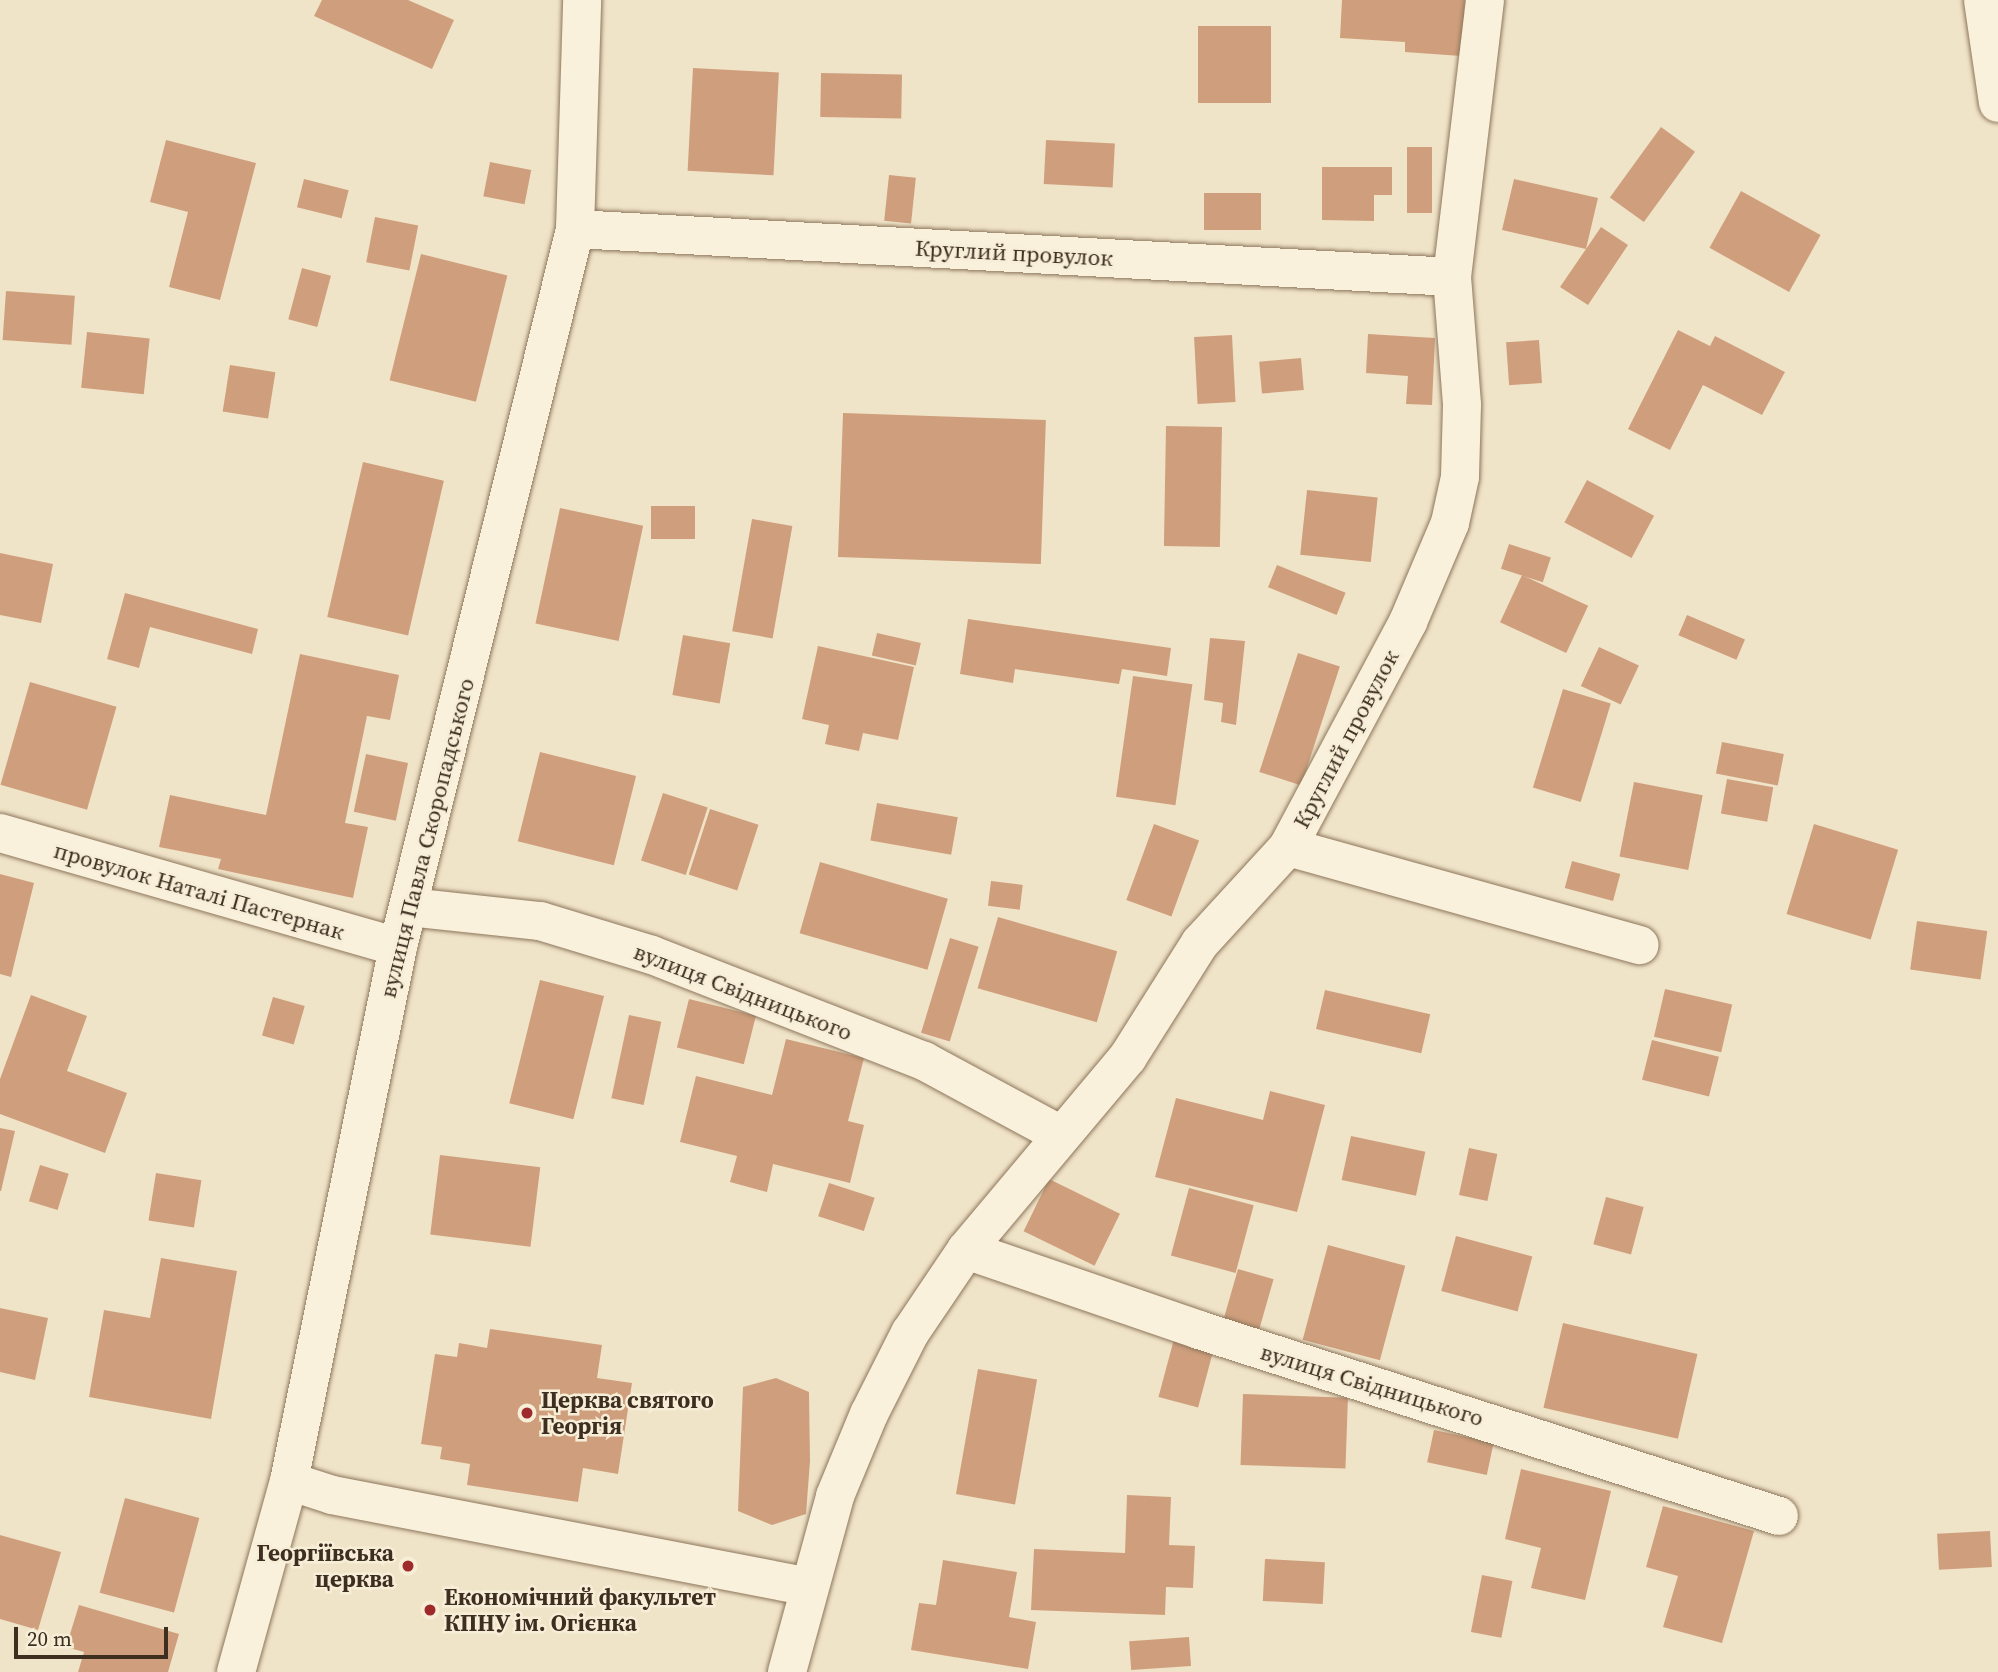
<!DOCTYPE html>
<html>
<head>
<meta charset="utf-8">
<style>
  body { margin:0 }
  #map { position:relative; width:1998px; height:1672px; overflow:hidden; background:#f0e4c8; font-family:"Source Serif 4",serif }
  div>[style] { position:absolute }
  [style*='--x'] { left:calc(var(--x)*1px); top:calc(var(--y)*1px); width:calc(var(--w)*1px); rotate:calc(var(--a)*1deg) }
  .building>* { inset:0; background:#cf9f7d; transform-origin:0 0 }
  .roads { filter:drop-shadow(0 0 2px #8d765c) drop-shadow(0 0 2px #8d765c) }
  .minor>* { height:38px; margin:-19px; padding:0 19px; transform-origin:19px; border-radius:19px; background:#faf1dc }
  .dots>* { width:19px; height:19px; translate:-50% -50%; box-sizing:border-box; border:4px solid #f7eed8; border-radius:50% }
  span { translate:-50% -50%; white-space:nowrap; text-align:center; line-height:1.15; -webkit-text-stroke:5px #f7eed8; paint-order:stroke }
  .street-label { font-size:23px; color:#3d2e20 }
  .poi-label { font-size:23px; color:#3d2e20; font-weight:700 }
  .left { translate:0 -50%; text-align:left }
  .right { translate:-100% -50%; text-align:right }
  .scale { position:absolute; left:14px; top:1627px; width:154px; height:32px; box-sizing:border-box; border:4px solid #3d2e20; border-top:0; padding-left:9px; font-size:21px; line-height:24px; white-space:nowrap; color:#3d2e20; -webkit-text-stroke:5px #f7eed8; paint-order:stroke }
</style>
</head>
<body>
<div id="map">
  <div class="building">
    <i style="clip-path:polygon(322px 0,408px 0,454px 20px,432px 69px,314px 16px)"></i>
    <i style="clip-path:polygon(1342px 0,1465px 0,1461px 56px,1405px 52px,1405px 42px,1340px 38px)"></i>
    <i style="left:1198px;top:26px;width:73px;height:77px"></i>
    <i style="left:693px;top:68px;width:86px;height:103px;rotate:3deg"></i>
    <i style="left:821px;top:73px;width:81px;height:44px;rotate:1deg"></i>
    <i style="left:1661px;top:127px;width:42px;height:87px;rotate:36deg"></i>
    <i style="clip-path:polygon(166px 140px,256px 163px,220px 300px,169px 287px,188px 212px,150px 202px)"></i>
    <i style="left:1046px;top:140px;width:69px;height:44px;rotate:3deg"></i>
    <i style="left:1407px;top:147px;width:25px;height:66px"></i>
    <i style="left:490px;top:162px;width:42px;height:35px;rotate:11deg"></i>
    <i style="clip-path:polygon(1322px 167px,1392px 167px,1392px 195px,1374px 195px,1374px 221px,1322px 220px)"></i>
    <i style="left:889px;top:175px;width:27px;height:46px;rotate:6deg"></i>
    <i style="left:304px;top:179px;width:46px;height:29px;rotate:14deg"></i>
    <i style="clip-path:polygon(1514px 179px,1598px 198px,1586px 249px,1601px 227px,1628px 245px,1588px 305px,1560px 287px,1586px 249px,1502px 230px)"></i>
    <i style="left:1741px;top:191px;width:91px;height:65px;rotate:29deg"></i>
    <i style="left:1204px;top:193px;width:57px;height:37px"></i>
    <i style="left:375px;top:217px;width:44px;height:46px;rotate:11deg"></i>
    <i style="left:421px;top:254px;width:89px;height:130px;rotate:14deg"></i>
    <i style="left:302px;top:268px;width:30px;height:53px;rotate:15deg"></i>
    <i style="left:6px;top:291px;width:69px;height:49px;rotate:4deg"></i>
    <i style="clip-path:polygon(1678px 330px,1710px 346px,1715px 336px,1785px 372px,1762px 415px,1703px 385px,1670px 450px,1628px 429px)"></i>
    <i style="left:87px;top:332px;width:63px;height:56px;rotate:6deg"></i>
    <i style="clip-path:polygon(1368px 334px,1435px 338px,1432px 405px,1406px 404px,1408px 376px,1366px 373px)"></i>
    <i style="left:1232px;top:335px;width:67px;height:38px;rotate:87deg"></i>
    <i style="left:1539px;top:340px;width:43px;height:33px;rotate:86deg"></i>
    <i style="left:1301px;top:358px;width:32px;height:42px;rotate:85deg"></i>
    <i style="left:230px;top:365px;width:46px;height:47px;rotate:9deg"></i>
    <i style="left:843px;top:413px;width:203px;height:144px;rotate:2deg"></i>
    <i style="left:1166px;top:426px;width:56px;height:120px;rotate:1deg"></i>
    <i style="left:363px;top:462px;width:83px;height:159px;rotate:13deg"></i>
    <i style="left:1587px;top:480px;width:76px;height:48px;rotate:28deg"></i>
    <i style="left:1307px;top:490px;width:71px;height:65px;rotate:6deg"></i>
    <i style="left:651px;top:506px;width:44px;height:33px"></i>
    <i style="left:560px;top:508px;width:85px;height:118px;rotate:12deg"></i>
    <i style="left:752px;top:519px;width:41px;height:114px;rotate:10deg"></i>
    <i style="left:1509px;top:544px;width:44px;height:26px;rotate:18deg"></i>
    <i style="clip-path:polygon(0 553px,53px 564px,41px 623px,0 615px)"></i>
    <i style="left:1277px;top:565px;width:74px;height:24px;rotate:22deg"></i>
    <i style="left:1522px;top:575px;width:73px;height:52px;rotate:25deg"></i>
    <i style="clip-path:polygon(125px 593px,258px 629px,252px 654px,150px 627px,139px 668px,107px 659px)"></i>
    <i style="left:1687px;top:615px;width:63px;height:22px;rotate:23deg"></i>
    <i style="clip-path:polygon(968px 619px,1171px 648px,1167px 676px,1122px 669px,1119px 684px,1015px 669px,1013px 683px,960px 674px)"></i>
    <i style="left:877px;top:633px;width:45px;height:23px;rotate:13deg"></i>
    <i style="left:683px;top:635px;width:48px;height:61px;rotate:10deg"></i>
    <i style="clip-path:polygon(1210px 638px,1245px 641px,1236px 725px,1221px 722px,1223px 703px,1204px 700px)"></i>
    <i style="clip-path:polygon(818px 646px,914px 667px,898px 740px,863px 733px,859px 751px,825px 744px,829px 725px,802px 719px)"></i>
    <i style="left:1599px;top:647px;width:44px;height:43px;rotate:25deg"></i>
    <i style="left:1298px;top:653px;width:44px;height:125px;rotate:18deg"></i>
    <i style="clip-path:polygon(300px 654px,399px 675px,390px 720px,367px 716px,345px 823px,368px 827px,353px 898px,218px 869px,221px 859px,159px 847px,170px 795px,266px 815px)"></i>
    <i style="left:1133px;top:676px;width:60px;height:122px;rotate:8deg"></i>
    <i style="left:30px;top:682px;width:90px;height:107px;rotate:16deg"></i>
    <i style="left:1563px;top:689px;width:50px;height:103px;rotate:17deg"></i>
    <i style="left:1722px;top:742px;width:63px;height:32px;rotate:11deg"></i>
    <i style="left:540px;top:752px;width:99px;height:92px;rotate:14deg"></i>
    <i style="left:366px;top:754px;width:43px;height:59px;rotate:12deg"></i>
    <i style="left:1727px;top:779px;width:47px;height:35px;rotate:10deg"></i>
    <i style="left:1634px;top:782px;width:70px;height:76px;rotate:11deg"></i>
    <i style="left:663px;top:793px;width:47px;height:71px;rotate:18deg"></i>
    <i style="left:877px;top:803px;width:82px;height:38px;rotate:10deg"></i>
    <i style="left:710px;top:809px;width:51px;height:69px;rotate:18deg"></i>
    <i style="left:1154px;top:824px;width:48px;height:81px;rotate:20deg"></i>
    <i style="left:1814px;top:824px;width:88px;height:94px;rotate:17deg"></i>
    <i style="left:1572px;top:861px;width:50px;height:28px;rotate:15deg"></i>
    <i style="left:820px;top:862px;width:133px;height:74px;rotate:16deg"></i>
    <i style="clip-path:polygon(0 874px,34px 883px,11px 977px,0 974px)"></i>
    <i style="left:991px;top:881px;width:32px;height:25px;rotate:7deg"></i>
    <i style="left:998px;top:917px;width:124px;height:74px;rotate:16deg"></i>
    <i style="left:1917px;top:921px;width:71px;height:49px;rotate:8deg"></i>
    <i style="left:950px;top:938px;width:30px;height:99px;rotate:17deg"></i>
    <i style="left:540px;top:980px;width:66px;height:127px;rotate:14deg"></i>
    <i style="left:1665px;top:989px;width:69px;height:49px;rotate:13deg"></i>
    <i style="left:1325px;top:990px;width:108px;height:40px;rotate:13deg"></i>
    <i style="clip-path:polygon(31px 995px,87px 1016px,67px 1071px,127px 1093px,105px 1153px,0 1114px,0 1079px)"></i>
    <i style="left:273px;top:997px;width:33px;height:40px;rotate:16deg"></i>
    <i style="left:689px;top:999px;width:69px;height:50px;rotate:14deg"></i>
    <i style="left:629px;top:1015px;width:33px;height:85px;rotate:12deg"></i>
    <i style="clip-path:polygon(786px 1039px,864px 1058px,848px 1121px,864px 1125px,850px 1183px,773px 1164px,767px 1192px,730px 1182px,737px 1156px,680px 1142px,696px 1076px,772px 1095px)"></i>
    <i style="left:1652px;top:1040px;width:69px;height:41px;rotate:14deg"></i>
    <i style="clip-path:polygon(1270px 1091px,1325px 1105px,1297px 1212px,1155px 1177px,1176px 1098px,1263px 1120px)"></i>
    <i style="clip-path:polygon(0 1128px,15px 1131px,1px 1191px,0 1191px)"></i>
    <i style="left:1351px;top:1136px;width:76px;height:45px;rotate:12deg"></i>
    <i style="left:1469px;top:1148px;width:29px;height:48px;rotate:12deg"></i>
    <i style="left:440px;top:1155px;width:101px;height:80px;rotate:7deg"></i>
    <i style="left:40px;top:1165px;width:30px;height:38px;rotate:17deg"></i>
    <i style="left:156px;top:1173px;width:46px;height:48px;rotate:9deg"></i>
    <i style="left:1049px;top:1179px;width:79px;height:58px;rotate:26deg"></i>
    <i style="left:829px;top:1183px;width:48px;height:35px;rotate:18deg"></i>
    <i style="left:1189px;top:1188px;width:67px;height:70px;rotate:15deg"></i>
    <i style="left:1606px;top:1197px;width:39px;height:49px;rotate:15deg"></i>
    <i style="left:1456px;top:1236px;width:79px;height:57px;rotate:15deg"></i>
    <i style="left:1328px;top:1245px;width:80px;height:98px;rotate:15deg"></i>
    <i style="clip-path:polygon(161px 1258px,237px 1271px,211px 1419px,89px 1397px,104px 1310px,150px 1318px)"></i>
    <i style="left:1238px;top:1269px;width:37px;height:52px;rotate:16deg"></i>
    <i style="clip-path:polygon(0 1308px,48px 1318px,35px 1380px,0 1372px)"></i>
    <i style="left:1563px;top:1323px;width:138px;height:87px;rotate:13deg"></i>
    <i style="clip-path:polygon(490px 1329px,602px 1345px,597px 1378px,632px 1383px,618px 1474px,583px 1468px,578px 1502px,467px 1485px,470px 1464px,440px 1459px,442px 1447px,421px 1444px,435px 1354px,457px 1357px,459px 1343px,487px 1348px)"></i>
    <i style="left:1174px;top:1339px;width:41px;height:60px;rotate:15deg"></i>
    <i style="left:978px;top:1369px;width:60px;height:127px;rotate:10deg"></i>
    <i style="clip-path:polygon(776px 1378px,809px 1392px,810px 1461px,806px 1514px,772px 1525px,738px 1511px,743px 1387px)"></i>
    <i style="left:1243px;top:1394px;width:105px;height:71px;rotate:2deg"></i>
    <i style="left:1434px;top:1430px;width:61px;height:33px;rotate:12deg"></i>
    <i style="clip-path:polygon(1521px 1469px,1611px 1491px,1585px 1600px,1531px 1588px,1541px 1548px,1505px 1539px)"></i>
    <i style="clip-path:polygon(1127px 1495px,1171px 1497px,1169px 1545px,1195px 1546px,1193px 1588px,1166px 1587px,1165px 1615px,1031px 1610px,1034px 1549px,1125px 1553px)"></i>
    <i style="left:125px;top:1498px;width:77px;height:98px;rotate:15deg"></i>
    <i style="clip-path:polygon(1663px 1506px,1754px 1531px,1722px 1643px,1663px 1627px,1678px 1576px,1646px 1567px)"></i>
    <i style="left:1990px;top:1531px;width:36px;height:53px;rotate:87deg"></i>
    <i style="clip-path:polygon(0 1535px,61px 1552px,38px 1630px,0 1619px)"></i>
    <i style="left:1265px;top:1559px;width:60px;height:42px;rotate:3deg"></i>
    <i style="clip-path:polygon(943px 1560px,1017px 1572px,1009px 1617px,1036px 1622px,1028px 1669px,911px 1650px,919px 1603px,936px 1605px)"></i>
    <i style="left:1482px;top:1575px;width:31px;height:58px;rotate:11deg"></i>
    <i style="clip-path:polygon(79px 1605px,179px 1634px,168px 1672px,78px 1672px,84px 1652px,66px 1647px)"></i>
    <i style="left:1189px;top:1637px;width:29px;height:60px;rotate:86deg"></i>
  </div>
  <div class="roads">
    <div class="minor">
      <i style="--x:1983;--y:0;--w:104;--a:81.7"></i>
      <i style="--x:575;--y:229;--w:878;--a:3.13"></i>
      <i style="--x:1452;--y:277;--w:128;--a:85.5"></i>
      <i style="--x:1462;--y:405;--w:72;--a:91.6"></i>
      <i style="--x:1460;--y:477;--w:47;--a:102.3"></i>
      <i style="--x:1450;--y:523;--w:108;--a:113"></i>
      <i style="--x:1408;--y:622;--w:255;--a:118.1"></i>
      <i style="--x:1288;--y:847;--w:365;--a:15.6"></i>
      <i style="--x:1452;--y:277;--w:279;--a:-83.2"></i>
      <i style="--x:0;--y:833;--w:414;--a:16"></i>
      <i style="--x:1288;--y:847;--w:130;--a:132.5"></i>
      <i style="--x:1200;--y:943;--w:135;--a:122.3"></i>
      <i style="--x:1128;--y:1057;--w:252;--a:130"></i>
      <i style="--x:966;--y:1250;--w:246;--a:18.9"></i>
      <i style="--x:1199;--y:1330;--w:609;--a:17.78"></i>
      <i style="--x:409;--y:907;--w:132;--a:6.1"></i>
      <i style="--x:540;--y:921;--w:117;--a:16.9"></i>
      <i style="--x:652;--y:955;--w:292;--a:21.3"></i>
      <i style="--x:924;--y:1061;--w:153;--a:28.4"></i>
      <i style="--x:289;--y:1481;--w:45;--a:18"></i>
      <i style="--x:332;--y:1495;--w:485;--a:10.9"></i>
      <i style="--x:236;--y:1672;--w:198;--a:-74.5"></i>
      <i style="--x:289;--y:1481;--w:545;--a:-78.46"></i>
      <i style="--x:398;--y:947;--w:739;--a:-76.15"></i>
      <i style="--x:575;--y:229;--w:229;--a:-88.2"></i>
      <i style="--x:787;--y:1672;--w:182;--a:-74.7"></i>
      <i style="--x:835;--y:1496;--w:89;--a:-67.5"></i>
      <i style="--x:869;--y:1414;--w:91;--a:-63.2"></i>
      <i style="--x:910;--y:1333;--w:100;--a:-56"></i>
    </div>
  </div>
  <div class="dots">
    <i style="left:527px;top:1413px;background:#9e2a2b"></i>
    <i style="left:408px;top:1566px;background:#9e2a2b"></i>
    <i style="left:430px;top:1610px;background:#9e2a2b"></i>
  </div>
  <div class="street-label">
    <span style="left:1014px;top:253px;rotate:3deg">Круглий провулок</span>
    <span style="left:1346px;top:739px;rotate:-62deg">Круглий провулок</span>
    <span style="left:427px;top:838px;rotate:-76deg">вулиця Павла Скоропадського</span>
    <span style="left:199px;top:891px;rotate:16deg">провулок Наталі Пастернак</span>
    <span style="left:743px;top:992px;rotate:21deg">вулиця Свідницького</span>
    <span style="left:1372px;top:1385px;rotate:17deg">вулиця Свідницького</span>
  </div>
  <div class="poi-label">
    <span class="left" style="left:541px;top:1413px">Церква святого<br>Георгія</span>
    <span class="right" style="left:394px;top:1566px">Георгіївська<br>церква</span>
    <span class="left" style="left:444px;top:1610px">Економічний факультет<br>КПНУ ім. Огієнка</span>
  </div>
  <div class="scale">20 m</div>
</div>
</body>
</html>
